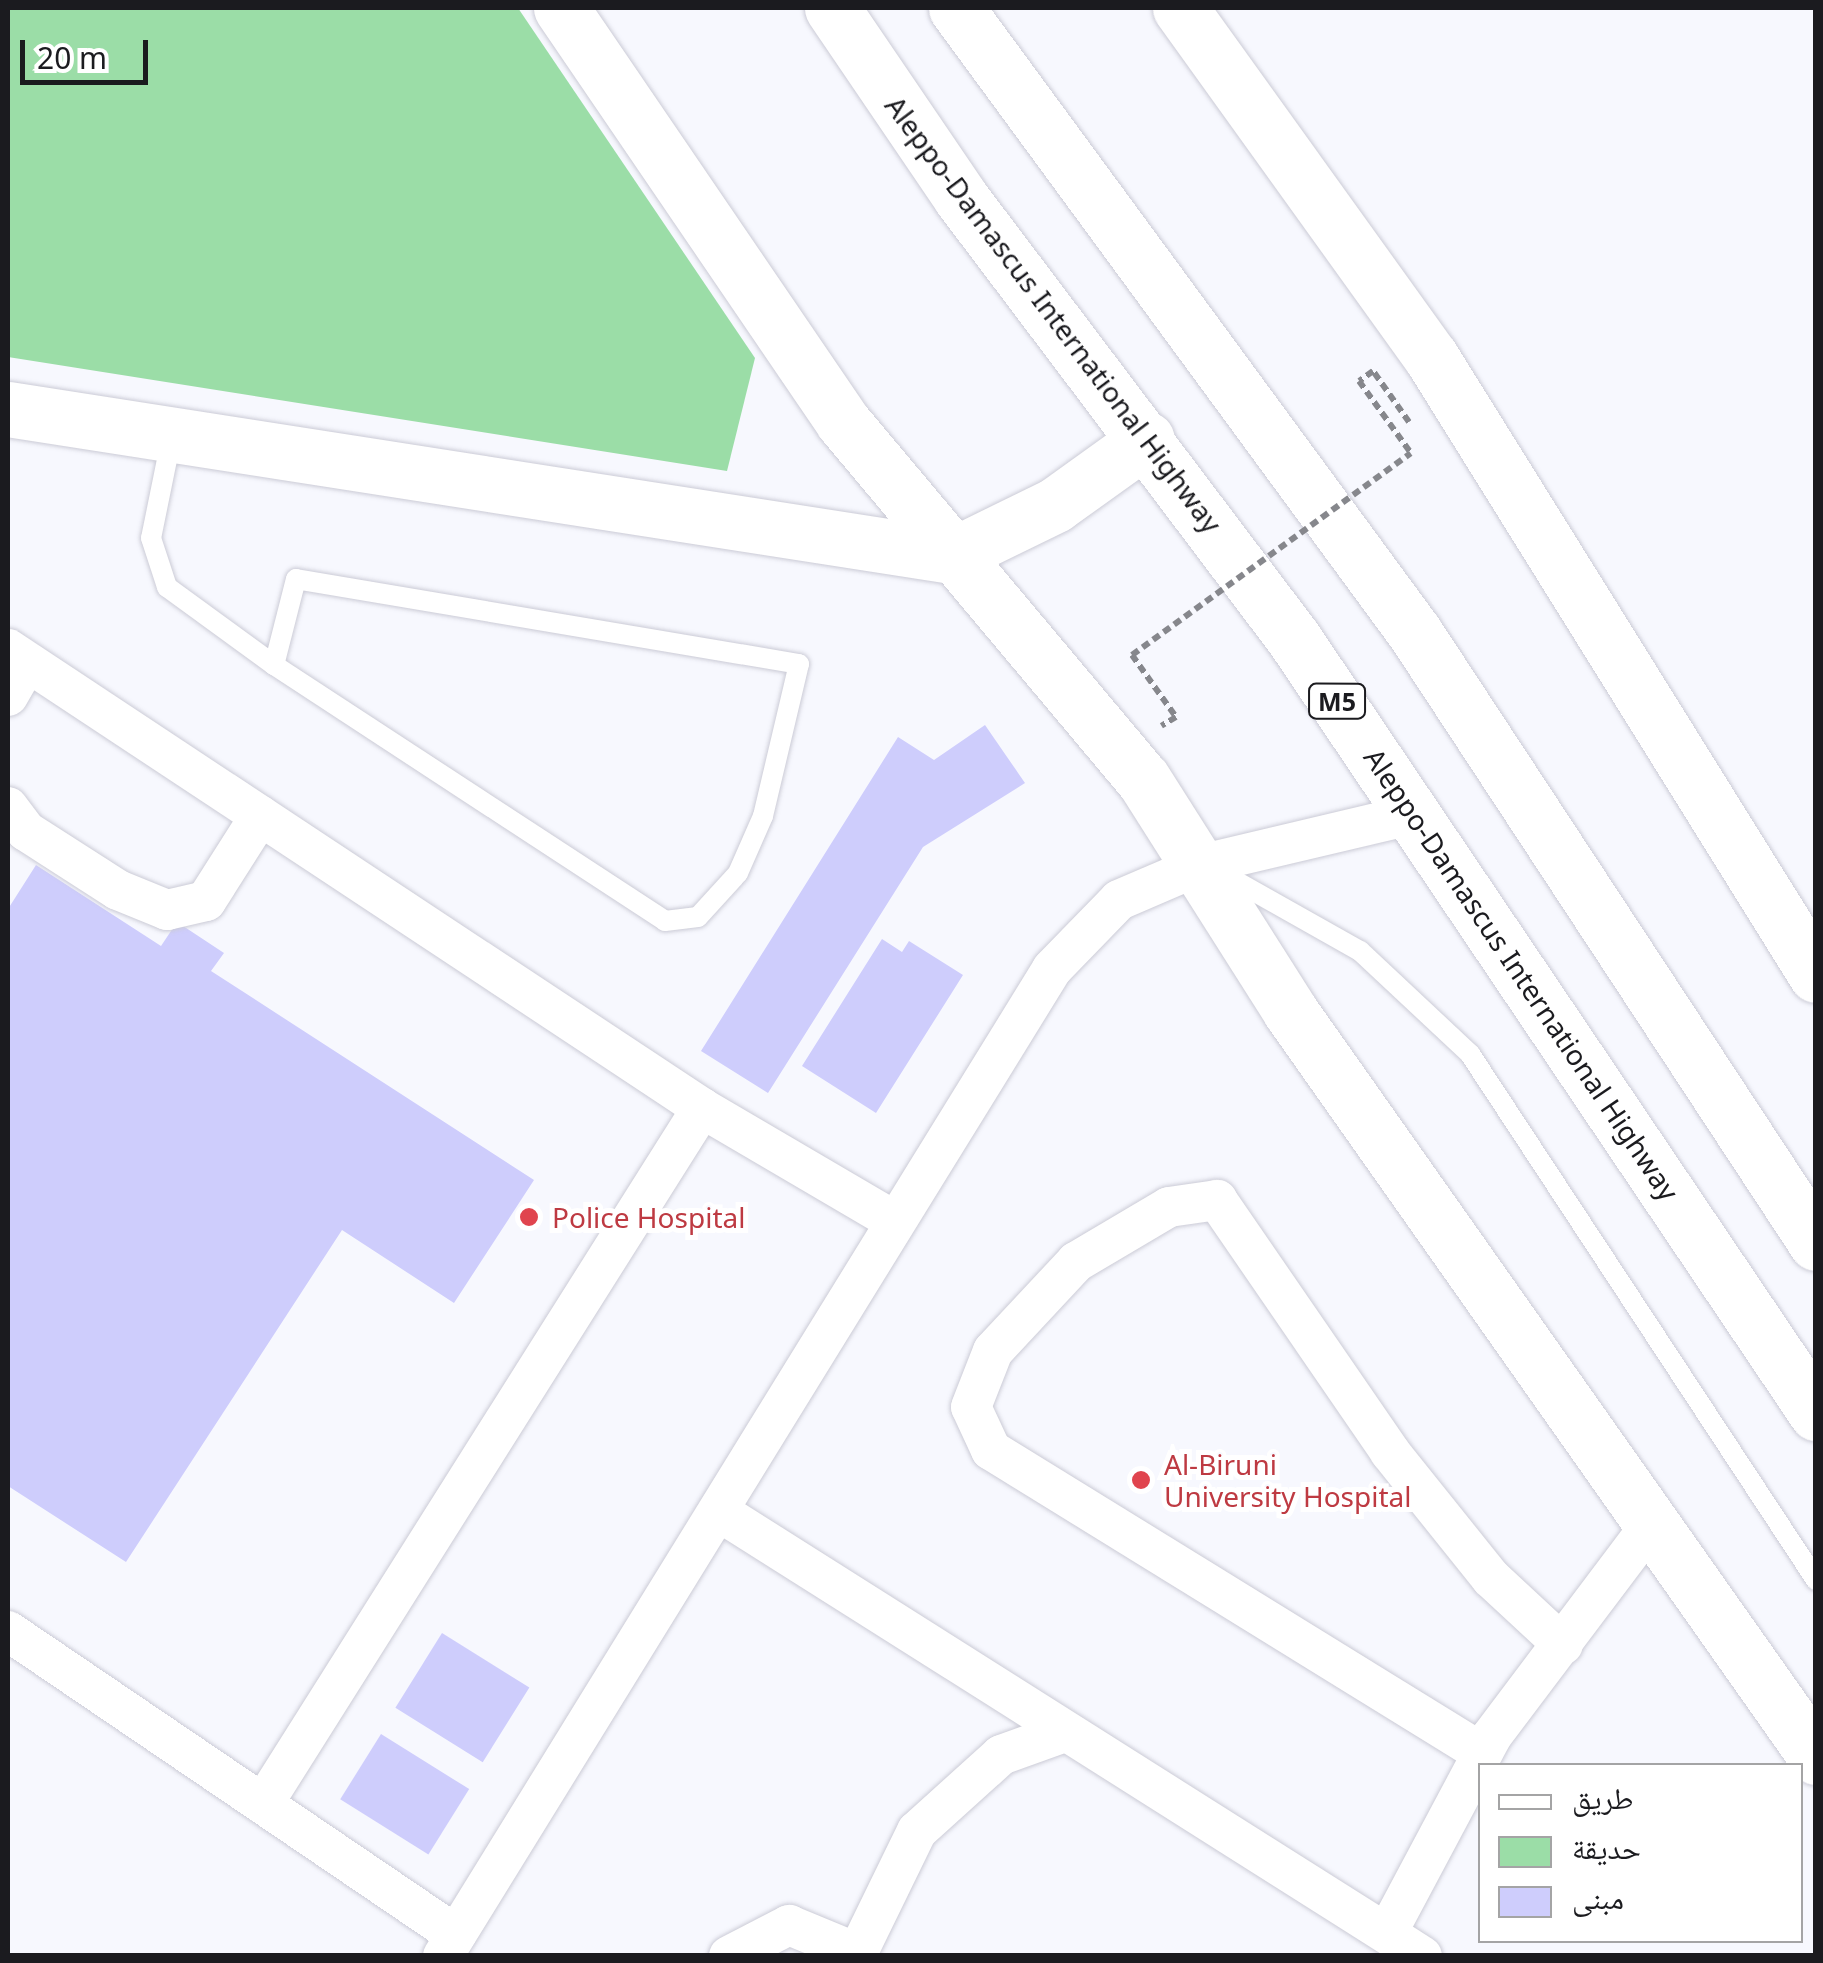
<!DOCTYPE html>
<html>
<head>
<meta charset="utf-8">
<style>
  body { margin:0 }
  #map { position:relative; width:1823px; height:1963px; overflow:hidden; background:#f7f8fe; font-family:"Noto Sans","Noto Naskh Arabic",sans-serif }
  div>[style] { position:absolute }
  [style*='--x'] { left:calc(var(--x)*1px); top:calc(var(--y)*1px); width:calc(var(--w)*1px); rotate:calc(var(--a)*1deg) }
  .green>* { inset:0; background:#9bdda7 }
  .building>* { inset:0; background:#cecdfc; transform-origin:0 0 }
  .path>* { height:6px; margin-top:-3px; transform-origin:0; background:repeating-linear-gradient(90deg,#86878c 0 8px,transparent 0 13px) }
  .roads { filter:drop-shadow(0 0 2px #cbcbd6) drop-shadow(0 0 2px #cbcbd6) }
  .lane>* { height:20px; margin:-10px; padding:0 10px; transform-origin:10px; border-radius:10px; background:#fff }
  .street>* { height:40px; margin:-20px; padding:0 20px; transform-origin:20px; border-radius:20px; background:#fff }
  .secondary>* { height:55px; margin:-27.5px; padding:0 27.5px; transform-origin:27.5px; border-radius:27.5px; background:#fff }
  .highway>* { height:55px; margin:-27.5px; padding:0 27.5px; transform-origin:27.5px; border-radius:27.5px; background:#fff }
  .path-bridge>* { height:6px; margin-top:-3px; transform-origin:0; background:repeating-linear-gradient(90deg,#86878c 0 8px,transparent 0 13px) }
  .dots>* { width:28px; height:28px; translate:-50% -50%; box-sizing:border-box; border:5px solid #fff; border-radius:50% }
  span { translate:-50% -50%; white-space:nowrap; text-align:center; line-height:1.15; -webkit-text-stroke:10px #fff; paint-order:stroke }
  .shield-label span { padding:2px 8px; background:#fff; border:2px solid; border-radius:8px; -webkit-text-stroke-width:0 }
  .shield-label { font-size:25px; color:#1b1b1f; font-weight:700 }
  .street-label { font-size:28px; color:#1b1b1f }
  .health-label { font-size:28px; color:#be3a42 }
  .left { translate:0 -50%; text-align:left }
  .frame { position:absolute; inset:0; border:10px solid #1b1b1f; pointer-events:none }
  .legend { position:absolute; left:1478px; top:1763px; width:325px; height:180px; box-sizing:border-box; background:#fff; border:2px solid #a4a4a5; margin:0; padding:12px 18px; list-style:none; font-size:30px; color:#1b1b1f }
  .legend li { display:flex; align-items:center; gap:20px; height:50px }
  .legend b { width:50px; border:2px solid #a4a4a5 }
  .scale { position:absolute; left:20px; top:40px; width:128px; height:45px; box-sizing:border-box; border:5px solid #1b1b1f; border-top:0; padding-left:12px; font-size:30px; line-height:35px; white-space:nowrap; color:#1b1b1f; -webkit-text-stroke:8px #fff; paint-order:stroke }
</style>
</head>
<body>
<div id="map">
  <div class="green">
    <i style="clip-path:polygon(518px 8px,755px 358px,727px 471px,8px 357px,9px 8px)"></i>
  </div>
  <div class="building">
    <i style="clip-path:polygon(985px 725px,1025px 783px,923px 847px,768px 1093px,701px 1051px,898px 737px,934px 760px)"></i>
    <i style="clip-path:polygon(36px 865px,161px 946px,177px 922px,224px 953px,211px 971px,534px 1180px,454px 1303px,342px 1230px,126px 1562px,8px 1486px,8px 909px)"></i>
    <i style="clip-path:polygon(882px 939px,902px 952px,909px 941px,963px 975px,876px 1113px,802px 1066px)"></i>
    <i style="left:442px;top:1633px;width:103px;height:88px;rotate:32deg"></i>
    <i style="left:381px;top:1734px;width:104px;height:77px;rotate:32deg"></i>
  </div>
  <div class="path">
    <i style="--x:1409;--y:422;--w:62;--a:-125.2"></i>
    <i style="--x:1373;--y:371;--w:17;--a:144"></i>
    <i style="--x:1359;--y:381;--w:89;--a:54.2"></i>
    <i style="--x:1132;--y:655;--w:76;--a:54.6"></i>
    <i style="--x:1176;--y:717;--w:17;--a:149"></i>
  </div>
  <div class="roads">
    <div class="lane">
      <i style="--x:172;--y:435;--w:105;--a:101.5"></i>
      <i style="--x:151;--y:538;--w:52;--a:71.9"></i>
      <i style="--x:167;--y:587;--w:132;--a:36.1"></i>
      <i style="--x:274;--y:665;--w:467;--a:33.2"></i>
      <i style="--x:665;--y:921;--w:33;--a:-7"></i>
      <i style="--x:698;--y:917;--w:59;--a:-47.7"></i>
      <i style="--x:738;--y:873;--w:62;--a:-66.3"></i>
      <i style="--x:763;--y:816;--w:156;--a:-76.7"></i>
      <i style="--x:799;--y:664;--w:510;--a:-170.41"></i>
      <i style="--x:296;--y:579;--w:89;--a:104.3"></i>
      <i style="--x:1218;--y:871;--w:163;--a:29.4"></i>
      <i style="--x:1360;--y:951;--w:151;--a:43.1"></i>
      <i style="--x:1470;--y:1054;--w:630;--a:56.66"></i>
    </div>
    <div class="street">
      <i style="--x:8;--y:649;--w:832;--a:33.48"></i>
      <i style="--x:702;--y:1108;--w:221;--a:30.4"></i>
      <i style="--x:8;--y:696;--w:38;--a:-60"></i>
      <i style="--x:8;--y:807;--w:30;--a:53"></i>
      <i style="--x:26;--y:831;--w:109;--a:32.7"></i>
      <i style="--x:118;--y:890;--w:53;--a:22.2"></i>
      <i style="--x:167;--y:910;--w:40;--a:-13"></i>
      <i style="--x:206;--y:901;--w:101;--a:-57.6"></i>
      <i style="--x:723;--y:1514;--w:827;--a:32.31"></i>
      <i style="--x:8;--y:1631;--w:541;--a:34.16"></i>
      <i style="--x:1482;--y:1753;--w:577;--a:-148.32"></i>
      <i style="--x:991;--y:1450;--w:47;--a:-114.9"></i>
      <i style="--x:971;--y:1407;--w:60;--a:-68.6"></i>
      <i style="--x:993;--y:1351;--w:122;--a:-47"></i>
      <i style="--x:1076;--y:1262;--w:108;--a:-30.6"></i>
      <i style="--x:1169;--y:1207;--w:49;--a:-8.3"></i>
      <i style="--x:1217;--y:1200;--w:306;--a:55.5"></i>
      <i style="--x:1390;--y:1452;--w:161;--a:51.3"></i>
      <i style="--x:1491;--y:1578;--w:98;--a:42.9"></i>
      <i style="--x:263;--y:1804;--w:823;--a:-57.76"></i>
      <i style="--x:1387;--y:1933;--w:222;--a:-62"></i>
      <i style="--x:1491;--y:1737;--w:264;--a:-53"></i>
      <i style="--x:443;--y:1956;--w:1160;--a:-58.32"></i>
      <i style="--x:1052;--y:969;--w:96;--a:-45.8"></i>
      <i style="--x:1119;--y:900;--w:91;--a:-23.2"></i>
      <i style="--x:1203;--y:864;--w:218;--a:-13.3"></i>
      <i style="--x:729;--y:1956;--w:68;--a:-27.3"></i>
      <i style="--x:789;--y:1925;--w:74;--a:22.4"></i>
      <i style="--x:856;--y:1956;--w:139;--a:-64"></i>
      <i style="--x:917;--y:1831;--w:113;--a:-42.1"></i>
      <i style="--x:1001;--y:1755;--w:68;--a:-19.8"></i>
    </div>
    <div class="secondary">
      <i style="--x:561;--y:8;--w:501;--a:55.74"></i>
      <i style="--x:843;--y:422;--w:466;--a:50"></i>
      <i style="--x:1143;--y:779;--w:275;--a:57.6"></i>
      <i style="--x:1290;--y:1011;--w:913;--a:54.81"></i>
      <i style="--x:1180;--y:8;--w:430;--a:54.3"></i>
      <i style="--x:1431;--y:357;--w:728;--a:58.08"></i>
      <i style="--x:8;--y:409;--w:954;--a:8.86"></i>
      <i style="--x:951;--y:556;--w:116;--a:-26.1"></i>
      <i style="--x:1055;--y:505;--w:113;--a:-35.7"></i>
    </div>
    <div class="highway">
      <i style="--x:832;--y:8;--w:230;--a:55.8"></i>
      <i style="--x:961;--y:198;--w:553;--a:52.94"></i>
      <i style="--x:1294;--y:639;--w:934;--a:56"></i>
      <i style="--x:956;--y:8;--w:775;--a:53.71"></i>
      <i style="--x:1415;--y:633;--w:730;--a:56.68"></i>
    </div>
  </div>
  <div class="path-bridge">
    <i style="--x:1132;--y:655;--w:344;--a:-35.9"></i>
  </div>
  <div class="dots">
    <i style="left:529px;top:1217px;background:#e0444e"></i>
    <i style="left:1141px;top:1480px;background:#e0444e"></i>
  </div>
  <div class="shield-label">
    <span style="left:1337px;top:701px">M5</span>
  </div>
  <div class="street-label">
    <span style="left:1054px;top:314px;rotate:53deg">Aleppo-Damascus International Highway</span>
    <span style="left:1522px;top:974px;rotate:56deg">Aleppo-Damascus International Highway</span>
  </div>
  <div class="health-label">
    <span class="left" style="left:552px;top:1217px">Police Hospital</span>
    <span class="left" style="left:1164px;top:1480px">Al-Biruni<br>University Hospital</span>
  </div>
  <div class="frame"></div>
  <ul class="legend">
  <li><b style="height:12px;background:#fff"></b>طريق</li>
  <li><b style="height:28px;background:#9bdda7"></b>حديقة</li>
  <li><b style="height:28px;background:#cecdfc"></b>مبنى</li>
  </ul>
  <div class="scale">20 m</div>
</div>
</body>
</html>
